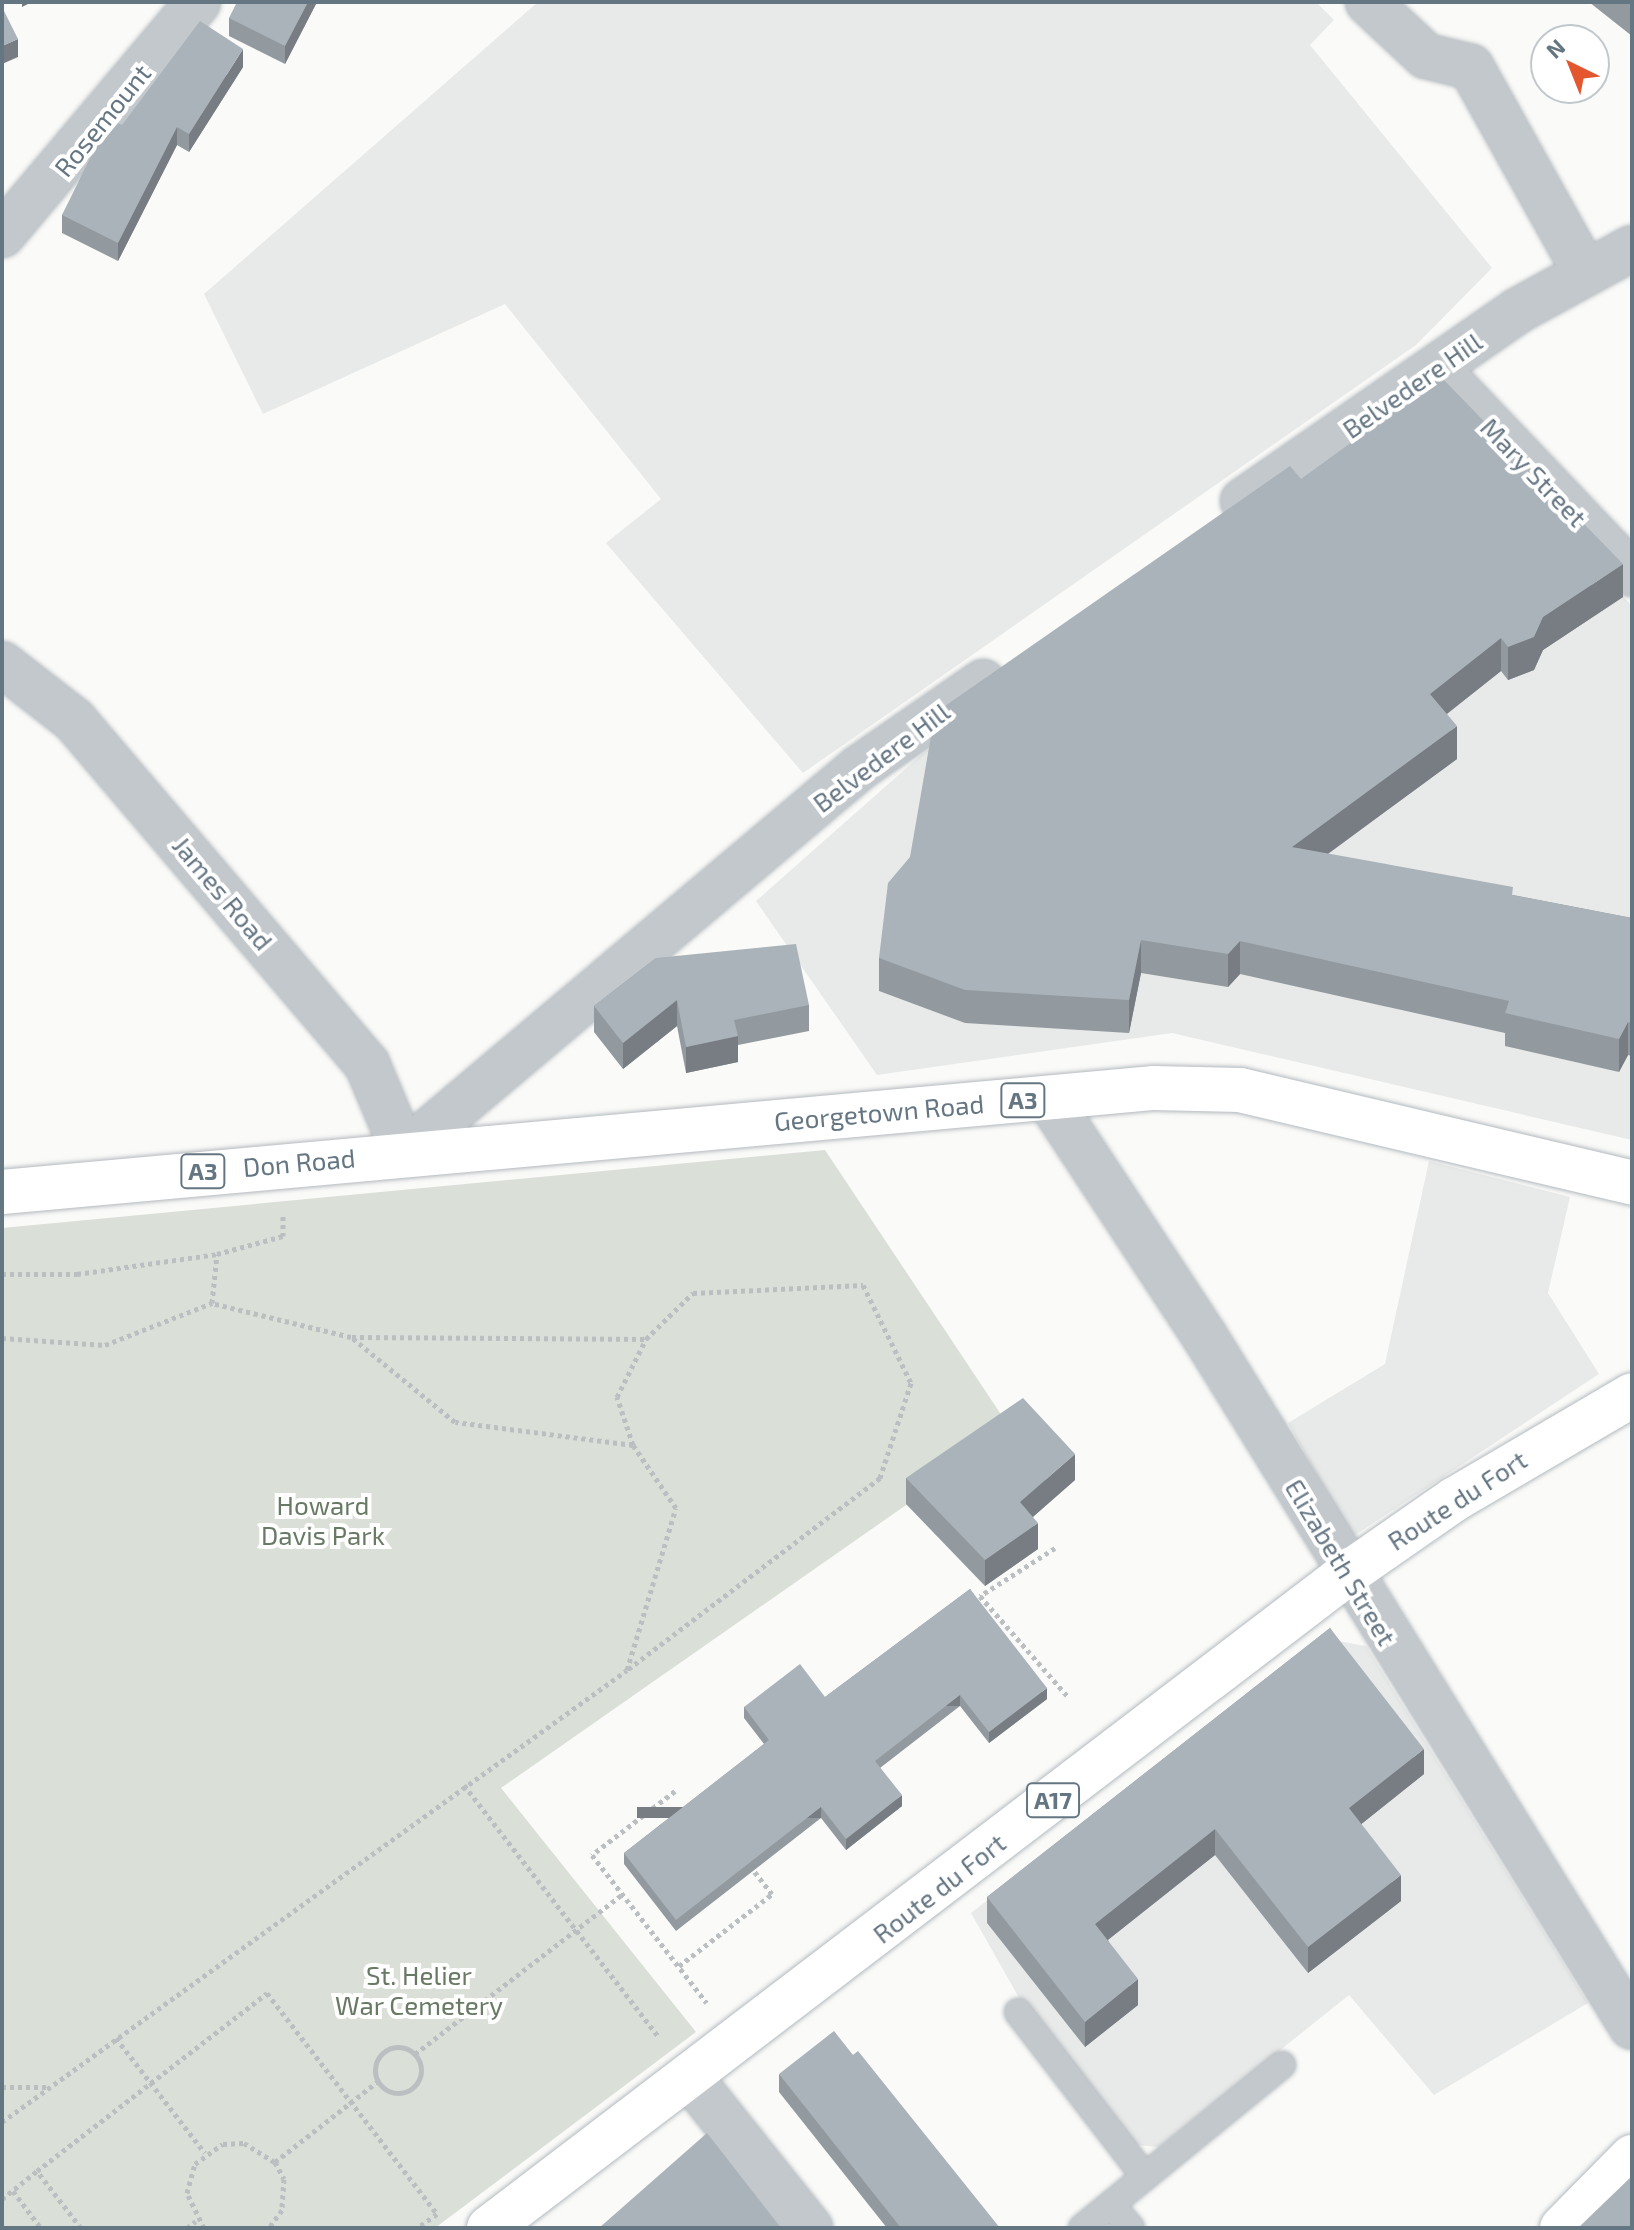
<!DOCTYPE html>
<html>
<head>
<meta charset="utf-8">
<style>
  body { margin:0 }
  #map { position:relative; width:1634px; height:2230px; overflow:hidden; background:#fafaf8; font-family:"Exo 2",sans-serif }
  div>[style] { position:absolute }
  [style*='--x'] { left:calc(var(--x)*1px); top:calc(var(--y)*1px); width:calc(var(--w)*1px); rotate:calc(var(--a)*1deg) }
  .built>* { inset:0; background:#e8e9e9 }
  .green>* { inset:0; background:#dadfd7 }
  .path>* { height:5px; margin-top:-2.5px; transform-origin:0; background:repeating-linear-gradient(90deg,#bbbfc2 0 4px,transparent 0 8px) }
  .path>.ring { margin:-2.5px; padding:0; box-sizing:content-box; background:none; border:5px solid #bbbfc2; border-radius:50% }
  .roads { filter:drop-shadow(0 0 2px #b3babf) drop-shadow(0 0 2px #b3babf) }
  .lane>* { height:26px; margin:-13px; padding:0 13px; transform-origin:13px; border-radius:13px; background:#c3c8cc }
  .street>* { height:44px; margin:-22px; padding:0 22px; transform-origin:22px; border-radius:22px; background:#c3c8cc }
  .secondary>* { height:44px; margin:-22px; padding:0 22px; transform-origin:22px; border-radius:22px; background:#fff }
  .primary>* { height:44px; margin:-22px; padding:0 22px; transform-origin:22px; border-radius:22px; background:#fff }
  .highway>* { height:44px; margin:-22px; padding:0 22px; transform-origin:22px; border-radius:22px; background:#fff }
  .wall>* { inset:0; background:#929a9f }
  .shaded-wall>* { inset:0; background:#777d82; transform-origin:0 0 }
  .building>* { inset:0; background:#aab3b9 }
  span { translate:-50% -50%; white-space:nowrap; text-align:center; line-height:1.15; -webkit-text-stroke:8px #fff; paint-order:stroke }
  .shield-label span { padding:2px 6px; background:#fff; border:2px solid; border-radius:6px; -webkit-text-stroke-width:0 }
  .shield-label { font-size:24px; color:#657683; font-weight:700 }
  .street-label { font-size:26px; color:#657683 }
  .park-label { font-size:26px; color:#687a64 }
  .frame { position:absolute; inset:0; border:4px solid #657683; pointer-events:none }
  .north { position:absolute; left:1530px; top:24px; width:80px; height:80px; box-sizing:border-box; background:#fff; border:2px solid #c1c8cd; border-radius:50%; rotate:317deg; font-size:22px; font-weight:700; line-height:32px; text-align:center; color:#657683 }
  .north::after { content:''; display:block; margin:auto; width:28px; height:36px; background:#e4572e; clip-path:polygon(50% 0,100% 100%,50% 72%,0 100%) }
</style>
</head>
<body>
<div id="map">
  <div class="built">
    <i style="clip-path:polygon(538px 2px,1316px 2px,1334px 20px,1310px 45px,1492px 268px,1416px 345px,803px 773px,606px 543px,661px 499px,505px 304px,263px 414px,204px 294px)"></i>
    <i style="clip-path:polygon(1439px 396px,1632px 606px,1632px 1140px,1172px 1033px,877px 1075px,756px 901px,921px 755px)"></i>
    <i style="clip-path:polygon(1429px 1161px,1570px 1197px,1548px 1293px,1599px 1374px,1352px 1537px,1288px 1423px,1385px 1364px)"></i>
    <i style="clip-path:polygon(1322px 1638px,1366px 1646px,1588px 2003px,1434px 2095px,1349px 1995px,1159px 2147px,1134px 2145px,1018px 1996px,971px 1913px)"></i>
  </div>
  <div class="green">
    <i style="clip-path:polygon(825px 1150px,1012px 1431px,501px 1788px,696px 2032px,435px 2228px,2px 2228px,2px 1228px)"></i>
  </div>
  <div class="path">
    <i style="--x:2;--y:1274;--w:75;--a:0"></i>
    <i style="--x:77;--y:1274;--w:141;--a:-8.1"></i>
    <i style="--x:352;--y:1337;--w:294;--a:0.4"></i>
    <i style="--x:646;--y:1339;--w:66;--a:-44.4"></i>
    <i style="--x:693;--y:1293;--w:170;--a:-2.7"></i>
    <i style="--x:863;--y:1285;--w:109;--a:63.9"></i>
    <i style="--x:911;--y:1383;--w:100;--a:108.1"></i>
    <i style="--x:880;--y:1478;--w:318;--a:142.8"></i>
    <i style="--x:2;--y:1338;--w:103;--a:3.9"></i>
    <i style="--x:105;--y:1345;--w:115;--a:-21.4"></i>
    <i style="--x:633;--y:1445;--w:51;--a:-108.4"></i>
    <i style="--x:617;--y:1397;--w:65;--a:-63.4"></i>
    <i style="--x:1055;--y:1548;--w:89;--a:147.4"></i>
    <i style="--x:980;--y:1596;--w:135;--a:48.9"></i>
    <i style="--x:464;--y:1785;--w:319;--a:52.3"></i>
    <i style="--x:675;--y:1791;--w:105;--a:142.4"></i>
    <i style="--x:592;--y:1855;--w:187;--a:52.2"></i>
    <i style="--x:679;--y:1966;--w:118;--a:-37.7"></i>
    <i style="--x:772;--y:1894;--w:29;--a:-128"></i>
    <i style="--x:116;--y:2038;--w:145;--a:52.3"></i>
    <i class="ring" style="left:375px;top:2047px;width:41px;height:41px"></i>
    <i style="--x:415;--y:2054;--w:262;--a:-37.6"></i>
    <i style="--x:2;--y:2087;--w:47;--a:0"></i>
    <i style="--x:2;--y:2122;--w:771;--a:-35.87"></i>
    <i style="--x:627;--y:1670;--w:169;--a:-73.2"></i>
    <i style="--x:676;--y:1508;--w:76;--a:-124.3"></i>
    <i style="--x:633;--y:1445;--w:179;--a:-172.6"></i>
    <i style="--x:455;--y:1422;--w:134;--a:-140.7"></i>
    <i style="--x:351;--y:1337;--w:143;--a:-166.3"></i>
    <i style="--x:212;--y:1303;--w:49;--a:-84.2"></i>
    <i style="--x:217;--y:1254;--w:68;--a:-15.3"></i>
    <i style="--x:283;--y:1236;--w:20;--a:-90"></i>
    <i style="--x:275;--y:2162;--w:130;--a:-38.1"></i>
    <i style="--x:13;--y:2191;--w:46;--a:52.9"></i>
    <i style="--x:2;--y:2199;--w:45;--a:-38.7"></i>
    <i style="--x:81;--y:2228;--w:72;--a:-127.7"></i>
    <i style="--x:37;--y:2171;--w:291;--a:-37.7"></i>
    <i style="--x:267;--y:1993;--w:279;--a:52.4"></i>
    <i style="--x:437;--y:2214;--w:24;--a:145"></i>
    <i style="--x:187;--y:2228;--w:11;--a:-38"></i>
    <i style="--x:204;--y:2228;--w:39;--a:-116"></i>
    <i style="--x:187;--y:2193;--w:30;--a:-75"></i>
    <i style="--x:195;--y:2164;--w:34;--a:-36"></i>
    <i style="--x:223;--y:2144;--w:21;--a:-3"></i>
    <i style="--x:244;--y:2143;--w:36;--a:32"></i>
    <i style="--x:275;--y:2162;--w:19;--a:62"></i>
    <i style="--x:284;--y:2179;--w:31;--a:94"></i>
    <i style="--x:282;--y:2210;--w:22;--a:126"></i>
  </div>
  <div class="roads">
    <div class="lane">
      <i style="--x:1018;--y:2012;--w:208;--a:52.4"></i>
      <i style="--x:1111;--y:2205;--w:30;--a:49"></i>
      <i style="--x:1082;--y:2228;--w:258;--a:-39.2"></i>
    </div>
    <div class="street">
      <i style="--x:1368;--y:2;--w:79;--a:43"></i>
      <i style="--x:1426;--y:56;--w:46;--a:13.7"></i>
      <i style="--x:1471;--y:67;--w:235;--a:60.9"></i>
      <i style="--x:2;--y:235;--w:304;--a:-49.9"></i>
      <i style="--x:1437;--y:369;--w:283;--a:46.4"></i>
      <i style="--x:1243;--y:501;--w:333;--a:-34.7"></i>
      <i style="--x:1517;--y:311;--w:131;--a:-28.7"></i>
      <i style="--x:2;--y:664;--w:91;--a:37.9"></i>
      <i style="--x:74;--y:720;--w:452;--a:49.6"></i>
      <i style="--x:367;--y:1064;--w:95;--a:67.2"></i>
      <i style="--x:404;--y:1152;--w:595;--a:-40.16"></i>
      <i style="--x:859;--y:768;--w:151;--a:-34.7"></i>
      <i style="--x:1048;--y:1098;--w:286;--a:56.7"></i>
      <i style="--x:1205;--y:1337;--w:811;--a:58.25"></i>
      <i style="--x:691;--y:2079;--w:191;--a:51.4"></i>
    </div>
    <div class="secondary">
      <i style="--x:1562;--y:2228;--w:100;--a:-45.4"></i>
    </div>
    <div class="primary">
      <i style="--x:2;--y:1192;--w:1157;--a:-5.16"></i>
      <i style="--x:1154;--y:1088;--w:86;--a:1.3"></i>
      <i style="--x:1240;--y:1090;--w:403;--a:13.3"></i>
    </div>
    <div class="highway">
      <i style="--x:489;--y:2228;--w:1079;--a:-37.32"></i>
      <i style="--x:1347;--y:1574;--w:131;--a:-34.8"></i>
      <i style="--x:1455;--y:1499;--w:205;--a:-30.4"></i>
    </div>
  </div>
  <div class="wall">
    <i style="clip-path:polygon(317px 2px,285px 64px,229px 36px,229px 18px)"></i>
    <i style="clip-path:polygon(1589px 2px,1632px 2px,1632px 36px)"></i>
    <i style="clip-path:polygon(243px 67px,189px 152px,177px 145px,118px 261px,62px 233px,62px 215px,122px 125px)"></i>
    <i style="clip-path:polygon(1301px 479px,1623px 597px,1543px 650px,1534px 670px,1508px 680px,1501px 671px,1447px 714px,1457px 759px,1328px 854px,1513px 895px,1632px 918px,1632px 1056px,1628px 1055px,1619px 1072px,1505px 1046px,1505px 1033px,1240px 974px,1228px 987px,1141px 973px,1129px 1033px,965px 1023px,879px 991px,879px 958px)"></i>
    <i style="clip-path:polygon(656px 958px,809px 1005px,809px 1031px,738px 1045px,738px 1062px,686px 1073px,677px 1026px,623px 1069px,594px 1032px,594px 1006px)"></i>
    <i style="clip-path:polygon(906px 1478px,1075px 1480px,1033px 1517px,1038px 1549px,985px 1586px,906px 1504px)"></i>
    <i style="clip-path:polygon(970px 1589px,1047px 1699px,989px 1743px,960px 1706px,880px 1768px,902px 1806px,846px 1850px,821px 1818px,676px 1931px,624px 1864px,624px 1853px,764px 1744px,744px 1718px,744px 1707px,825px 1697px)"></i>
    <i style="clip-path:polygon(1330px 1628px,1424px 1774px,1361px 1824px,1401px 1901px,1308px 1973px,1215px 1855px,1108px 1940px,1138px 2005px,1085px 2047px,987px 1923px,987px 1897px)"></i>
    <i style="clip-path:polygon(779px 2074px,1000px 2228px,887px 2228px,779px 2092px)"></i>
  </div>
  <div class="shaded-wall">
    <i style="clip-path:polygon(22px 2px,32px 2px,22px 7px)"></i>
    <i style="clip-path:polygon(308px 2px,317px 2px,285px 64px,285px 46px)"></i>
    <i style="clip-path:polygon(18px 39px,18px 57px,2px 64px,2px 46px)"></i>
    <i style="clip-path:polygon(243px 49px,243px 67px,189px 152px,189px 134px)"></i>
    <i style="clip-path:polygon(177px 127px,177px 145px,118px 261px,118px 243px)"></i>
    <i style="clip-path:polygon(1623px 564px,1623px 597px,1543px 650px,1534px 670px,1508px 680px,1508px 647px,1543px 617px)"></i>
    <i style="clip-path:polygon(1501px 638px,1501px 671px,1430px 727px,1430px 694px)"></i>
    <i style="clip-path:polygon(1457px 726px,1457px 759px,1292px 880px,1292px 847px)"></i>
    <i style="clip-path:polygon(1141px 940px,1141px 973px,1129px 1033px,1129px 1000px)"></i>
    <i style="clip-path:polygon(1240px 941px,1240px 974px,1228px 987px,1228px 954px)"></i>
    <i style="clip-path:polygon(677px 1000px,677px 1026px,623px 1069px,623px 1043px)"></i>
    <i style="clip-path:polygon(1628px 1022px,1628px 1055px,1619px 1072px,1619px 1039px)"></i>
    <i style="clip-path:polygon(738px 1036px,738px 1062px,686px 1073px,686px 1047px)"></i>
    <i style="clip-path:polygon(1075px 1454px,1075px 1480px,1020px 1528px,1020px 1502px)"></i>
    <i style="clip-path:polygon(1038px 1523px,1038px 1549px,985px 1586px,985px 1560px)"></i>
    <i style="clip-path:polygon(1047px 1688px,1047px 1699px,989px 1743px,989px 1732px)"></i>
    <i style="left:960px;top:1695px;width:11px;height:108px;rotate:90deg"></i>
    <i style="clip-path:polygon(1424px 1749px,1424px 1774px,1349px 1834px,1349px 1808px)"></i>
    <i style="clip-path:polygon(902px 1795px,902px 1806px,846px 1850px,846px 1839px)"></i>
    <i style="left:821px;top:1807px;width:11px;height:184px;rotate:90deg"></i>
    <i style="clip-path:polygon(1215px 1829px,1215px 1855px,1095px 1950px,1095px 1924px)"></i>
    <i style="clip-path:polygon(1401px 1875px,1401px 1901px,1308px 1973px,1308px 1947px)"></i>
    <i style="clip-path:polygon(1138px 1979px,1138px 2005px,1085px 2047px,1085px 2022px)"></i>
  </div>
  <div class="building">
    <i style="clip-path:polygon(237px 2px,308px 2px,285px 46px,229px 18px)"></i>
    <i style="clip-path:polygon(2px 7px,18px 39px,2px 46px)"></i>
    <i style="clip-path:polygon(200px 21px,243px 49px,189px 134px,177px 127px,118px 243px,62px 215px,99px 140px,115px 122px,122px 125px)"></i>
    <i style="clip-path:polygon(1441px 377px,1623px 564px,1543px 617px,1534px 637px,1508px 647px,1501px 638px,1430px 694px,1457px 726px,1292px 847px,1513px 887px,1512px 895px,1632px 918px,1632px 1023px,1628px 1022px,1619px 1039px,1505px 1013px,1509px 1001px,1240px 941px,1228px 954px,1141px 940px,1129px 1000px,965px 990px,879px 958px,888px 883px,910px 857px,935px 713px,1290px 466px,1301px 479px)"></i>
    <i style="clip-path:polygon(796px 944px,809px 1005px,734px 1020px,738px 1036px,686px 1047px,677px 1000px,623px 1043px,594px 1006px,656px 958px)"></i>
    <i style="clip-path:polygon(1023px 1398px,1075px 1454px,1020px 1502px,1038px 1523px,985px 1560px,906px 1478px)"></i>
    <i style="clip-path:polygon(970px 1589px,1047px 1688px,989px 1732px,960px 1695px,875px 1761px,902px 1795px,846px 1839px,821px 1807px,676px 1920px,624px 1853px,769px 1740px,744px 1707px,800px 1664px,825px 1697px)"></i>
    <i style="clip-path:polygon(1330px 1628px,1424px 1749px,1349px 1808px,1401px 1875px,1308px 1947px,1215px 1829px,1095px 1924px,1138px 1979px,1085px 2022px,987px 1897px)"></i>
    <i style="clip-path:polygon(834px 2031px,853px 2055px,858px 2051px,1000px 2228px,901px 2228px,779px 2074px)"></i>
    <i style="clip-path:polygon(707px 2133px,781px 2228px,599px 2228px)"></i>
    <i style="clip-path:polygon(1632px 2176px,1632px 2228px,1578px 2228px)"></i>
  </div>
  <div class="shield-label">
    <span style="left:1023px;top:1100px">A3</span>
    <span style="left:203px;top:1171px">A3</span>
    <span style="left:1053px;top:1800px">A17</span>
  </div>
  <div class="street-label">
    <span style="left:102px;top:120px;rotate:-51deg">Rosemount</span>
    <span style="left:1412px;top:385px;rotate:-35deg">Belvedere Hill</span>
    <span style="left:1534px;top:472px;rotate:46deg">Mary Street</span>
    <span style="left:881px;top:757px;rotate:-37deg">Belvedere Hill</span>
    <span style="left:223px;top:893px;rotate:50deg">James Road</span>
    <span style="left:879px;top:1112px;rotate:-5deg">Georgetown Road</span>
    <span style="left:299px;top:1162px;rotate:-5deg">Don Road</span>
    <span style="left:1457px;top:1500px;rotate:-33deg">Route du Fort</span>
    <span style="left:1341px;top:1562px;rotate:59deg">Elizabeth Street</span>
    <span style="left:939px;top:1888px;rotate:-38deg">Route du Fort</span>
  </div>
  <div class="park-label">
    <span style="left:323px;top:1520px">Howard<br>Davis Park</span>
    <span style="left:419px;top:1990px">St. Helier<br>War Cemetery</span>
  </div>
  <div class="frame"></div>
  <div class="north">N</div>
</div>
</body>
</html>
